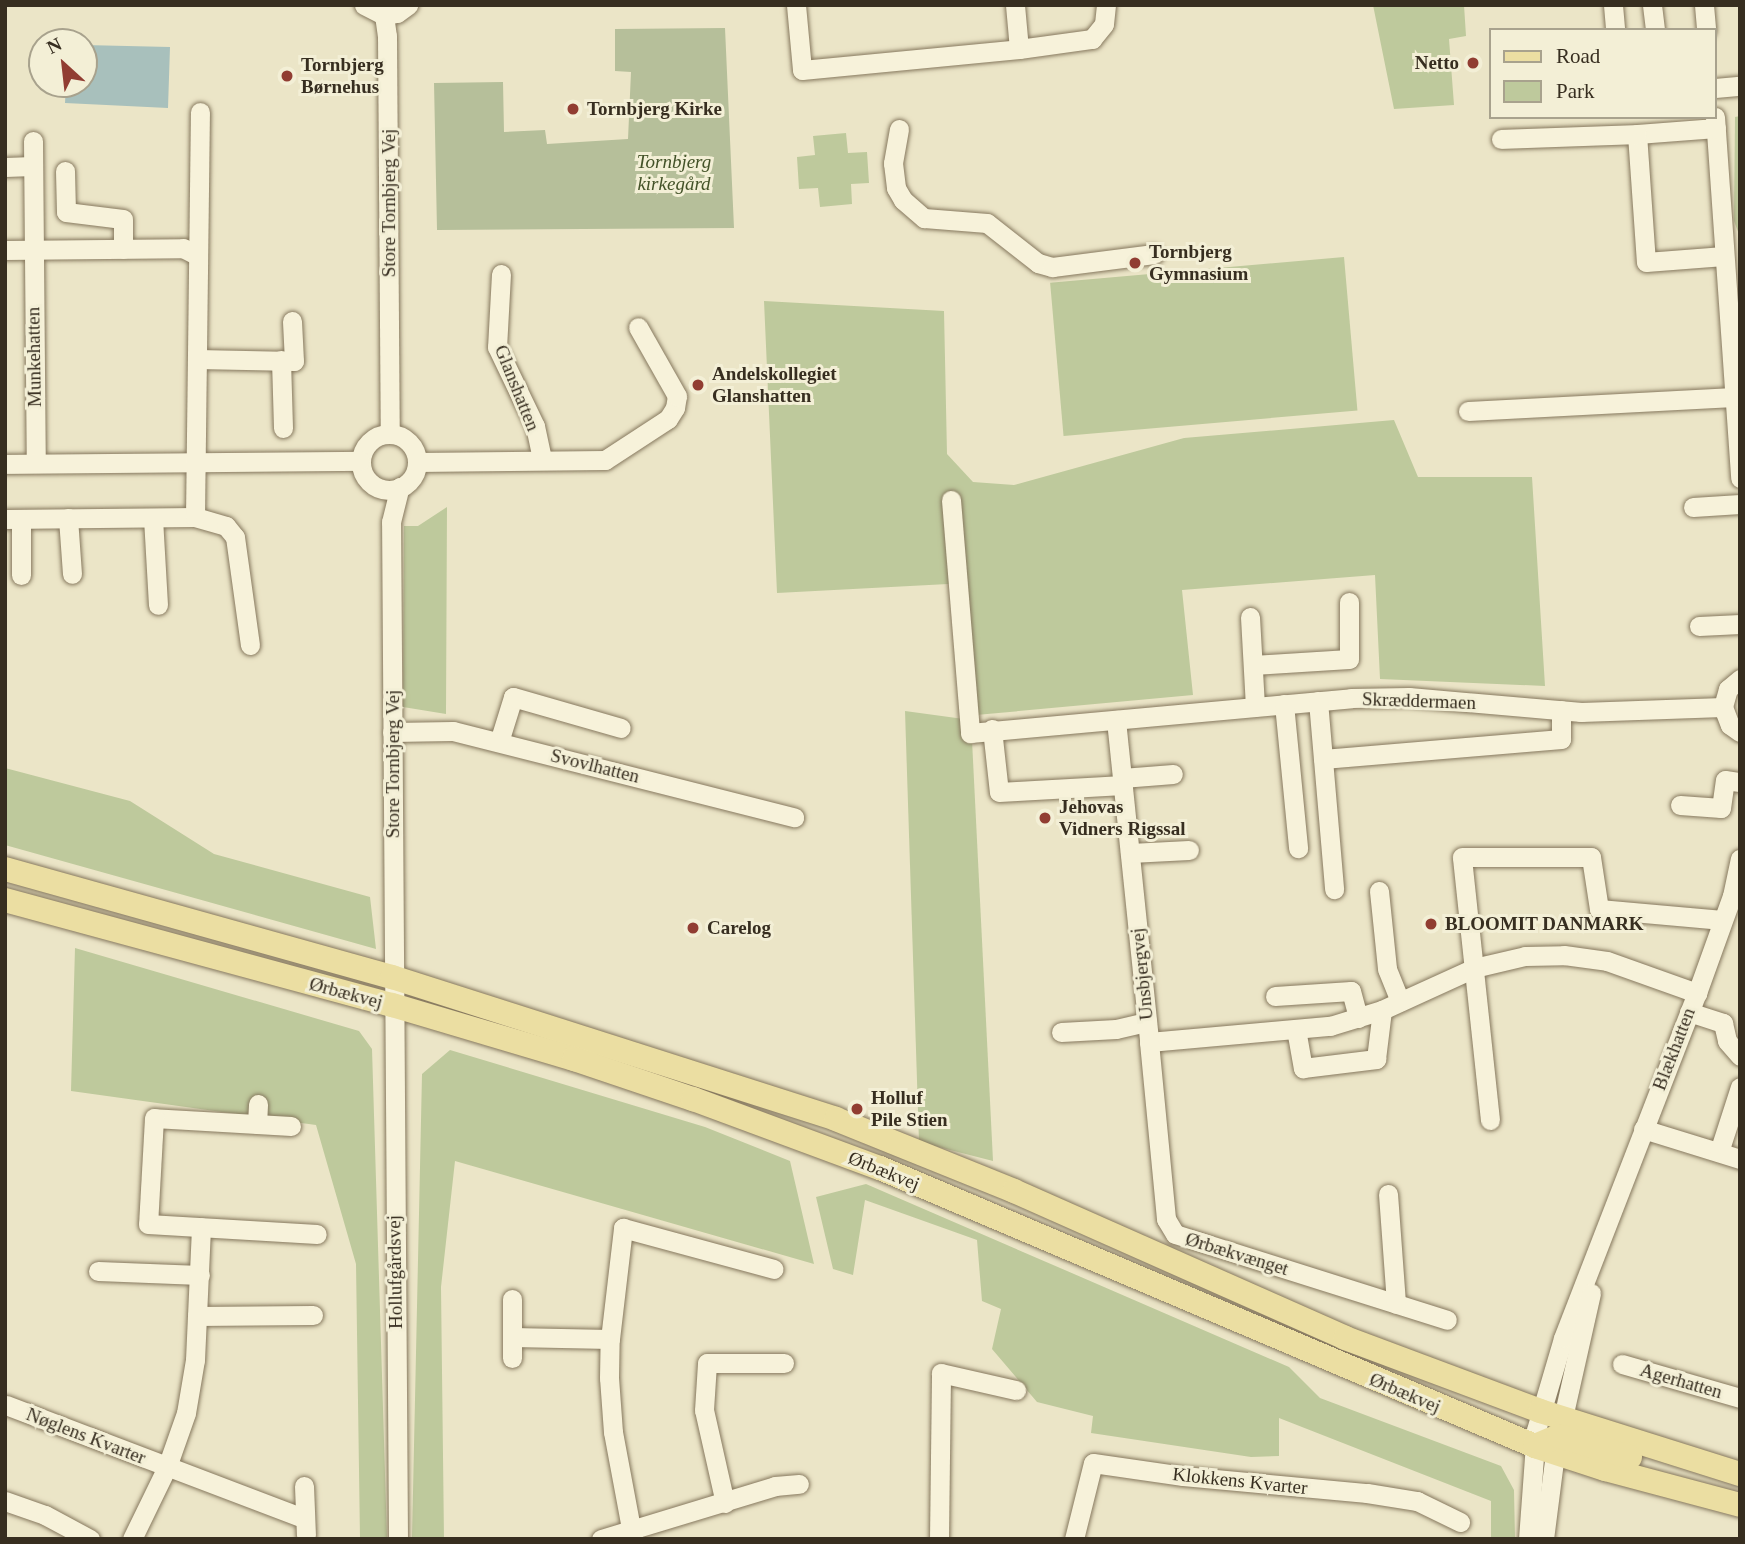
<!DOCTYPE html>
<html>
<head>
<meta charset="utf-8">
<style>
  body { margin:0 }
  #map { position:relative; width:1745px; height:1544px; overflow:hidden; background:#ebe5c7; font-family:Georgia,serif }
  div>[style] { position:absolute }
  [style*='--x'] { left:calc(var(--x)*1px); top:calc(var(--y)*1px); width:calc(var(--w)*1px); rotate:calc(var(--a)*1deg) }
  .green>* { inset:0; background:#bec99c; transform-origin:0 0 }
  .cemetery>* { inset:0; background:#b6bf9a }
  .water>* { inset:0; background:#a8c0bc }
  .roads { filter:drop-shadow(0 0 2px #86785e) drop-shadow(0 0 2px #86785e) }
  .minor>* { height:19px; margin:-9.5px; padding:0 9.5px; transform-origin:9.5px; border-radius:9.5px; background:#f7f2da }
  .minor>.ring { margin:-9.5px; padding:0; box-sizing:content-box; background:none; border:19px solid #f7f2da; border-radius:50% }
  .major>* { height:24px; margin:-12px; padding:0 12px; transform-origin:12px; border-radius:12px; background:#ebdea2 }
  .dots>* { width:19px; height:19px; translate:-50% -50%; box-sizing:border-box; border:4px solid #f3efd6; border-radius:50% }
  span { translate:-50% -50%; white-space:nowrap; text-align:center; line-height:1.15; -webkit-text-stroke:6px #f3efd6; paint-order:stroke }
  .poi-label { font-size:19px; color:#372e20; font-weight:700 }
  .right { translate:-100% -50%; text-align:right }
  .left { translate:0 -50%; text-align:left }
  .park-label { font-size:19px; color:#435228; font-style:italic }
  .street-label { font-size:19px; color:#372e20 }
  .frame { position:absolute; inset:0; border:7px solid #372e20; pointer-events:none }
  .legend { position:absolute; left:1489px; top:28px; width:228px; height:91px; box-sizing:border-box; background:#f3efd6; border:2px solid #a8a28d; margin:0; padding:9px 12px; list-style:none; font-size:21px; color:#372e20 }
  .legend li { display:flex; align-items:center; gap:14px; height:35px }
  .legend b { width:35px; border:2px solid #a8a28d }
  .north { position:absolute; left:28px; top:28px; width:70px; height:70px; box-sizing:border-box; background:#f3efd6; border:2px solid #a8a28d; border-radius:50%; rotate:333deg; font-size:19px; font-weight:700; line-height:28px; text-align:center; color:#372e20 }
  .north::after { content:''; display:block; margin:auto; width:24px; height:32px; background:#913d32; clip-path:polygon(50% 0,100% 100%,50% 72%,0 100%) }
</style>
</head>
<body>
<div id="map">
  <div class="green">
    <i style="clip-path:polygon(1373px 5px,1464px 5px,1466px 36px,1449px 39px,1454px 105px,1394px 109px)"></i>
    <i style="clip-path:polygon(1740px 116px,1740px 237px,1734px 221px,1735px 117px)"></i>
    <i style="clip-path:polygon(846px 133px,848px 153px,867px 152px,869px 183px,851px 184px,852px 204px,820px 207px,818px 188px,799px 189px,797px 157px,815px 155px,813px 136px)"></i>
    <i style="left:1344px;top:257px;width:154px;height:295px;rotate:85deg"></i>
    <i style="clip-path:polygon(764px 301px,944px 311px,947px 454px,973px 482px,1014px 485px,1184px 438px,1394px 420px,1418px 477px,1532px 477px,1545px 686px,1380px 679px,1375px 575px,1182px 590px,1193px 695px,976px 715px,967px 583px,777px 593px)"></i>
    <i style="clip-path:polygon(447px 507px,446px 714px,403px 707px,404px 526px,418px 526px)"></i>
    <i style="clip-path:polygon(905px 711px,971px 720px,993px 1161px,919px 1142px)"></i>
    <i style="clip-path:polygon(5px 768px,130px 801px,214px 854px,370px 897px,376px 949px,5px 845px)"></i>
    <i style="clip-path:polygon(75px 948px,359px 1031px,372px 1049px,387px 1539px,360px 1539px,356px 1264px,316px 1125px,71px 1091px)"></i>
    <i style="clip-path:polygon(450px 1050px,705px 1127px,790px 1161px,814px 1264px,455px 1161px,441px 1287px,444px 1539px,412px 1539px,422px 1074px)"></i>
    <i style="clip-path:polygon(866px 1184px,1289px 1367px,1320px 1398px,1501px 1466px,1514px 1490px,1515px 1539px,1491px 1539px,1491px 1501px,1279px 1418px,1279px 1456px,1251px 1457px,1091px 1433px,1093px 1416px,1037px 1402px,992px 1349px,1001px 1309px,982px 1301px,977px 1240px,865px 1200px,853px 1275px,833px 1269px,816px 1197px)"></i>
  </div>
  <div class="cemetery">
    <i style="clip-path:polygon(725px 28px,734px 228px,437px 230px,434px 83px,503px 82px,504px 132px,545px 130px,547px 144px,628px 139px,631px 72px,615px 71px,615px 29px)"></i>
  </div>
  <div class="water">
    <i style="clip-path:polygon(84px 45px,170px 47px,168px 108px,65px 103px,66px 84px,84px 84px)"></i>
  </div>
  <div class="roads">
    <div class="minor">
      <i style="--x:364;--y:5;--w:22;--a:27"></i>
      <i style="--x:384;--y:15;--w:13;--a:-9"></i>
      <i style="--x:397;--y:13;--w:14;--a:-36"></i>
      <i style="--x:796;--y:5;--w:65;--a:84.7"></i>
      <i style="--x:802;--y:70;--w:218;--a:-5.5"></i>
      <i style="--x:1015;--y:5;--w:44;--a:84.8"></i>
      <i style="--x:1019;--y:49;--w:74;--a:-7.8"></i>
      <i style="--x:1092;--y:39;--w:19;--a:-51"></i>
      <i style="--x:1104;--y:24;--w:19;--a:-84"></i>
      <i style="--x:1613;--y:5;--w:25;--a:85"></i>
      <i style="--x:1652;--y:5;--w:25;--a:83"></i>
      <i style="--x:1704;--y:5;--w:25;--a:85"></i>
      <i style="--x:384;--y:15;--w:21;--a:82"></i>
      <i style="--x:387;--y:36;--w:398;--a:89.6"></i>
      <i style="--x:1715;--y:88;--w:25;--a:-5"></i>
      <i style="--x:1715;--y:117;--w:362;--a:86"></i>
      <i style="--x:1716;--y:128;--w:79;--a:175.7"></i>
      <i style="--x:1637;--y:134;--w:128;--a:86"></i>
      <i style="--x:1646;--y:262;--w:78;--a:-4.4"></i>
      <i style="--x:899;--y:129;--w:35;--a:100"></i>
      <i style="--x:893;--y:163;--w:25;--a:83"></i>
      <i style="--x:896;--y:188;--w:14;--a:60"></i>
      <i style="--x:903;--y:200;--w:28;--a:41"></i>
      <i style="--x:924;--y:218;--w:63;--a:4.5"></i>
      <i style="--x:987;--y:223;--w:65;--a:38.1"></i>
      <i style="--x:1038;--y:263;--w:15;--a:16"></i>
      <i style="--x:1052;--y:267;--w:103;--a:-7.3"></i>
      <i style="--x:1501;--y:139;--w:136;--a:-2.1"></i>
      <i style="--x:33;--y:141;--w:322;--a:89.5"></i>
      <i style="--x:5;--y:167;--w:28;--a:-2"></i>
      <i style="--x:65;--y:171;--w:41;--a:88.6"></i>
      <i style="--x:66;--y:212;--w:57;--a:7"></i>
      <i style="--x:123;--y:219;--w:30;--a:90"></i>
      <i style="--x:5;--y:250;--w:178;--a:-0.6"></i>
      <i style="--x:183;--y:248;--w:17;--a:28"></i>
      <i style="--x:501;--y:274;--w:73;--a:93.1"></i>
      <i style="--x:497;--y:347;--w:88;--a:64.3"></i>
      <i style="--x:535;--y:426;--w:34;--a:78"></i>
      <i style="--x:197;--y:359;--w:97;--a:1.2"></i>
      <i style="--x:294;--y:361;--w:40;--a:-92.9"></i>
      <i style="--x:281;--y:360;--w:68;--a:88.3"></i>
      <i style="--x:1468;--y:411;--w:266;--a:-3"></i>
      <i class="ring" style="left:361px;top:434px;width:37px;height:37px"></i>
      <i style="--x:417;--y:462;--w:188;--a:-0.6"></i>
      <i style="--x:605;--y:460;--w:75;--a:-33.1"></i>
      <i style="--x:668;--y:419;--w:13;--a:-58"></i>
      <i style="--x:675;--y:408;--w:12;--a:-81"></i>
      <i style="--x:677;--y:396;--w:79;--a:-119.5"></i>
      <i style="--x:5;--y:464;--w:355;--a:-0.5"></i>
      <i style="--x:951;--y:500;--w:234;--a:85.3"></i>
      <i style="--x:970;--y:733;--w:383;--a:-5.2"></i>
      <i style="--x:1351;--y:698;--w:58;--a:-1"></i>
      <i style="--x:1409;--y:697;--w:173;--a:5"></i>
      <i style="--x:1581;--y:712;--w:142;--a:-2"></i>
      <i style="--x:1693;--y:507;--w:47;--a:-3.7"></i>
      <i style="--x:195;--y:517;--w:32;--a:16"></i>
      <i style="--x:226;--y:526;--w:14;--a:51"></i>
      <i style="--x:235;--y:537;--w:109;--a:82.1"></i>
      <i style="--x:68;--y:518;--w:56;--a:85.9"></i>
      <i style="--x:153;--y:518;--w:87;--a:86.7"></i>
      <i style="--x:5;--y:519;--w:190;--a:-0.6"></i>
      <i style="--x:195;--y:517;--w:405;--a:-89.3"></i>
      <i style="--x:21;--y:519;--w:56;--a:90"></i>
      <i style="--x:1250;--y:617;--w:90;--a:86.8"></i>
      <i style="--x:1699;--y:626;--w:41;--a:-2.8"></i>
      <i style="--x:1253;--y:665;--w:96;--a:-3.6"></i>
      <i style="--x:1349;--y:659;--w:57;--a:-90"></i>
      <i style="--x:1740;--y:679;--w:16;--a:140"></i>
      <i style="--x:1728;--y:689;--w:19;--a:106"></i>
      <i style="--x:1723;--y:707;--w:19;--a:69"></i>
      <i style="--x:1730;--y:725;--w:12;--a:35"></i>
      <i style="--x:1318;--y:701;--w:189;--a:85.1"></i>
      <i style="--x:1284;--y:704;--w:145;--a:84.4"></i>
      <i style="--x:1116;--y:720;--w:324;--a:84.1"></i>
      <i style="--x:1149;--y:1042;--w:182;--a:-5.1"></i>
      <i style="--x:1330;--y:1026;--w:54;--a:-17.1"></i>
      <i style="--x:1382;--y:1010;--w:101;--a:-24.5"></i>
      <i style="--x:1474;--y:968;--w:52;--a:-13.2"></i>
      <i style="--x:1525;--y:956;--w:39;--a:-1"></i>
      <i style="--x:1564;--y:955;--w:43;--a:7.9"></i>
      <i style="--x:1607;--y:961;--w:96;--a:19.6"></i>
      <i style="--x:992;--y:729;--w:63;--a:83.7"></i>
      <i style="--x:999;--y:792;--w:124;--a:-3.2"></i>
      <i style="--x:392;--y:732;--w:61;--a:-0.9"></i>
      <i style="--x:453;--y:731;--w:352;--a:14.2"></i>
      <i style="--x:499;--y:742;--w:47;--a:-72.7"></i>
      <i style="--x:513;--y:697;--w:112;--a:16"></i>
      <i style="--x:1323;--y:759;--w:239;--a:-4.8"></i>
      <i style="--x:1561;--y:739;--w:29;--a:-90"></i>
      <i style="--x:1122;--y:778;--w:51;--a:-4.5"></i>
      <i style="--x:1680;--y:805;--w:41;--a:4.2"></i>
      <i style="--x:1721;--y:808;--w:28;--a:-82"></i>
      <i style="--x:1725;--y:780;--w:15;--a:8"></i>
      <i style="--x:1130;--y:853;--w:59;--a:-2.9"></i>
      <i style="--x:1379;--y:891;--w:78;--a:84.1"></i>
      <i style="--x:1387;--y:969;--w:35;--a:68"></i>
      <i style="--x:1275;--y:996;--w:76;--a:-3.8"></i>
      <i style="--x:1351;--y:991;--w:28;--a:75"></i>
      <i style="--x:1689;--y:1012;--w:36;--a:18"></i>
      <i style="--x:1723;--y:1023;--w:18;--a:77"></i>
      <i style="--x:1727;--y:1041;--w:20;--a:49"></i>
      <i style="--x:1296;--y:1029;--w:40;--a:80"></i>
      <i style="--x:1303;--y:1068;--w:74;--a:-7"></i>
      <i style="--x:1376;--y:1059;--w:49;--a:-83"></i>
      <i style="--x:1061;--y:1032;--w:55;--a:-3.1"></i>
      <i style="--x:1116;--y:1029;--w:32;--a:-13"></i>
      <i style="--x:1149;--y:1042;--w:178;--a:84.5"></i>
      <i style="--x:1166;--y:1219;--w:17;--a:59"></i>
      <i style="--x:1175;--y:1234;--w:285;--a:17.5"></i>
      <i style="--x:1490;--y:1120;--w:264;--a:-96.1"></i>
      <i style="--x:1462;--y:857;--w:129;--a:0"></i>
      <i style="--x:1591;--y:857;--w:53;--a:81.3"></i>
      <i style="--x:1599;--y:909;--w:124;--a:5.1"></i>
      <i style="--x:257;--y:1124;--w:20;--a:-87"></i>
      <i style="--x:291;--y:1126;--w:137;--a:-176.7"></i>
      <i style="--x:154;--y:1118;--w:106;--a:93.2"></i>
      <i style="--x:148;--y:1224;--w:169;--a:3.4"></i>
      <i style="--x:1643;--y:1129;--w:102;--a:17.2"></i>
      <i style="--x:1719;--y:1152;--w:68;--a:-72.1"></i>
      <i style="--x:1388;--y:1194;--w:110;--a:85.8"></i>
      <i style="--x:98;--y:1271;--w:102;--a:2.2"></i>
      <i style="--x:197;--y:1316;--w:116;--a:-0.5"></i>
      <i style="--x:512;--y:1337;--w:98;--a:1.2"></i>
      <i style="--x:512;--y:1358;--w:59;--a:-90"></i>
      <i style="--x:1622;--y:1364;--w:123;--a:16.1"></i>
      <i style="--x:6;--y:1405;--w:319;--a:20.8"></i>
      <i style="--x:304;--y:1486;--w:49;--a:87.7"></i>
      <i style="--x:5;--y:1501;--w:42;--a:19.3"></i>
      <i style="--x:45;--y:1515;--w:51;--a:28.1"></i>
      <i style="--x:725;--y:1503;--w:95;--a:-102.7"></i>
      <i style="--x:704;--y:1410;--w:47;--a:-86.3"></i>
      <i style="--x:707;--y:1363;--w:77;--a:0"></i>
      <i style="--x:132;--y:1539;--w:80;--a:-64.1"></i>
      <i style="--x:167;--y:1467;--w:57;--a:-70.6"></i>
      <i style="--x:186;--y:1413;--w:54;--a:-80.4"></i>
      <i style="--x:195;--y:1360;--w:133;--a:-87.4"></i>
      <i style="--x:398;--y:1539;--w:1017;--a:-90.39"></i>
      <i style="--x:391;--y:522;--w:36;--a:-76"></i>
      <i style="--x:601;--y:1539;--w:182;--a:-16.9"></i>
      <i style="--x:775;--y:1486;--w:24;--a:-5"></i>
      <i style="--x:633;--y:1539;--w:109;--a:-100.6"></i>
      <i style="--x:613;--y:1432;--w:54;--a:-94.2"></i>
      <i style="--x:609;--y:1378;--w:39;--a:-89"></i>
      <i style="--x:610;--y:1339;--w:112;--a:-83.3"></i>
      <i style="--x:623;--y:1228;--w:156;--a:15.2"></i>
      <i style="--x:939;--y:1539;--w:166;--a:-89.3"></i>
      <i style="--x:941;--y:1373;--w:77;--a:12.8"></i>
      <i style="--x:1074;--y:1539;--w:78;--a:-76"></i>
      <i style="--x:1093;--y:1463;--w:91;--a:8.2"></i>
      <i style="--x:1183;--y:1476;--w:185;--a:5.3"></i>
      <i style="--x:1367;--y:1493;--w:51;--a:9.1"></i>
      <i style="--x:1417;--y:1501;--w:48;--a:26"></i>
      <i style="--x:1528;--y:1539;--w:109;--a:-85.8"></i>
      <i style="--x:1536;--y:1430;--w:96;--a:-73.6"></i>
      <i style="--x:1563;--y:1338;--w:370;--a:-68.8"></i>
      <i style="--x:1697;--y:993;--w:103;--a:-70.2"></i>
      <i style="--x:1732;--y:896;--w:38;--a:-78"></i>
      <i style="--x:1544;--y:1539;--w:87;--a:-82.7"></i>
      <i style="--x:1555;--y:1453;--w:164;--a:-77.3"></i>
    </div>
    <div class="major">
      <i style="--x:5;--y:869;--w:402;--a:15.6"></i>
      <i style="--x:392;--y:977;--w:466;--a:17.7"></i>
      <i style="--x:836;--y:1119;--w:192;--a:22"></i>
      <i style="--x:1014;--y:1191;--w:362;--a:23.9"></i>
      <i style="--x:1345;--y:1338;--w:208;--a:20.5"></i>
      <i style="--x:1540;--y:1411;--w:210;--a:17.5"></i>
      <i style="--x:5;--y:900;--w:401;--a:15.2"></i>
      <i style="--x:392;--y:1005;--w:190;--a:16.5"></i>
      <i style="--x:574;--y:1059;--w:126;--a:18.6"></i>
      <i style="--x:693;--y:1099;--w:199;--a:20.3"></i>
      <i style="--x:880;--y:1168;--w:712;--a:23"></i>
      <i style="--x:1535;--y:1446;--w:74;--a:18.2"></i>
      <i style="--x:1605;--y:1469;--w:140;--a:14.9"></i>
      <i style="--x:1535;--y:1446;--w:25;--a:-23"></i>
      <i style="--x:1558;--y:1436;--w:75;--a:16.3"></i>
    </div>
  </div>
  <div class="dots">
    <i style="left:1473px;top:63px;background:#913d32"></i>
    <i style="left:287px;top:76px;background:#913d32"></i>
    <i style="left:573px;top:109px;background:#913d32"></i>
    <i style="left:1135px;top:263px;background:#913d32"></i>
    <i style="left:698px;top:385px;background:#913d32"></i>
    <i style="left:1045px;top:818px;background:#913d32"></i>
    <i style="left:1431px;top:924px;background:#913d32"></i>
    <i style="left:693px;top:928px;background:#913d32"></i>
    <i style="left:857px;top:1109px;background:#913d32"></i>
  </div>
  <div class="poi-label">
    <span class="right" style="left:1459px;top:63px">Netto</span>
    <span class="left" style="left:301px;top:76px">Tornbjerg<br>Børnehus</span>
    <span class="left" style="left:587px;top:109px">Tornbjerg Kirke</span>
    <span class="left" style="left:1149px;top:263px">Tornbjerg<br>Gymnasium</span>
    <span class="left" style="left:712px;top:385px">Andelskollegiet<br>Glanshatten</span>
    <span class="left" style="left:1059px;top:818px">Jehovas<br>Vidners Rigssal</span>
    <span class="left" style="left:1445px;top:924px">BLOOMIT DANMARK</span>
    <span class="left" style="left:707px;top:928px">Carelog</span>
    <span class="left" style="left:871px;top:1109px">Holluf<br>Pile Stien</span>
  </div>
  <div class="park-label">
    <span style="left:674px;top:173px">Tornbjerg<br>kirkegård</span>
  </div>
  <div class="street-label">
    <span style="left:389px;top:203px;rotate:-90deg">Store Tornbjerg Vej</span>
    <span style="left:34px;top:357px;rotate:-91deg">Munkehatten</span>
    <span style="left:517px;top:388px;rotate:68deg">Glanshatten</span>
    <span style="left:1419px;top:701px;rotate:2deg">Skræddermaen</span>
    <span style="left:393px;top:764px;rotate:-90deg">Store Tornbjerg Vej</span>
    <span style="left:595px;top:766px;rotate:14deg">Svovlhatten</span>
    <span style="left:1142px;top:974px;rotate:-96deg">Unsbjergvej</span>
    <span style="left:346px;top:993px;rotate:15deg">Ørbækvej</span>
    <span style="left:1674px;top:1049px;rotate:-69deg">Blækhatten</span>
    <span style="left:884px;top:1171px;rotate:22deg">Ørbækvej</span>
    <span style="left:1237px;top:1254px;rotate:17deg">Ørbækvænget</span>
    <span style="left:395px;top:1272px;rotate:-91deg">Hollufgårdsvej</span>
    <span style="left:1681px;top:1381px;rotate:16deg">Agerhatten</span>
    <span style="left:1405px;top:1393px;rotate:23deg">Ørbækvej</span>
    <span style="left:86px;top:1436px;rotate:21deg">Nøglens Kvarter</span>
    <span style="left:1240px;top:1481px;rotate:6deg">Klokkens Kvarter</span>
  </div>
  <div class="frame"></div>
  <ul class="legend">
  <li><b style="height:9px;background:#ebdea2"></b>Road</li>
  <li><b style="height:19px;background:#bec99c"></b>Park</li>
  </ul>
  <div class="north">N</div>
</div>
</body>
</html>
